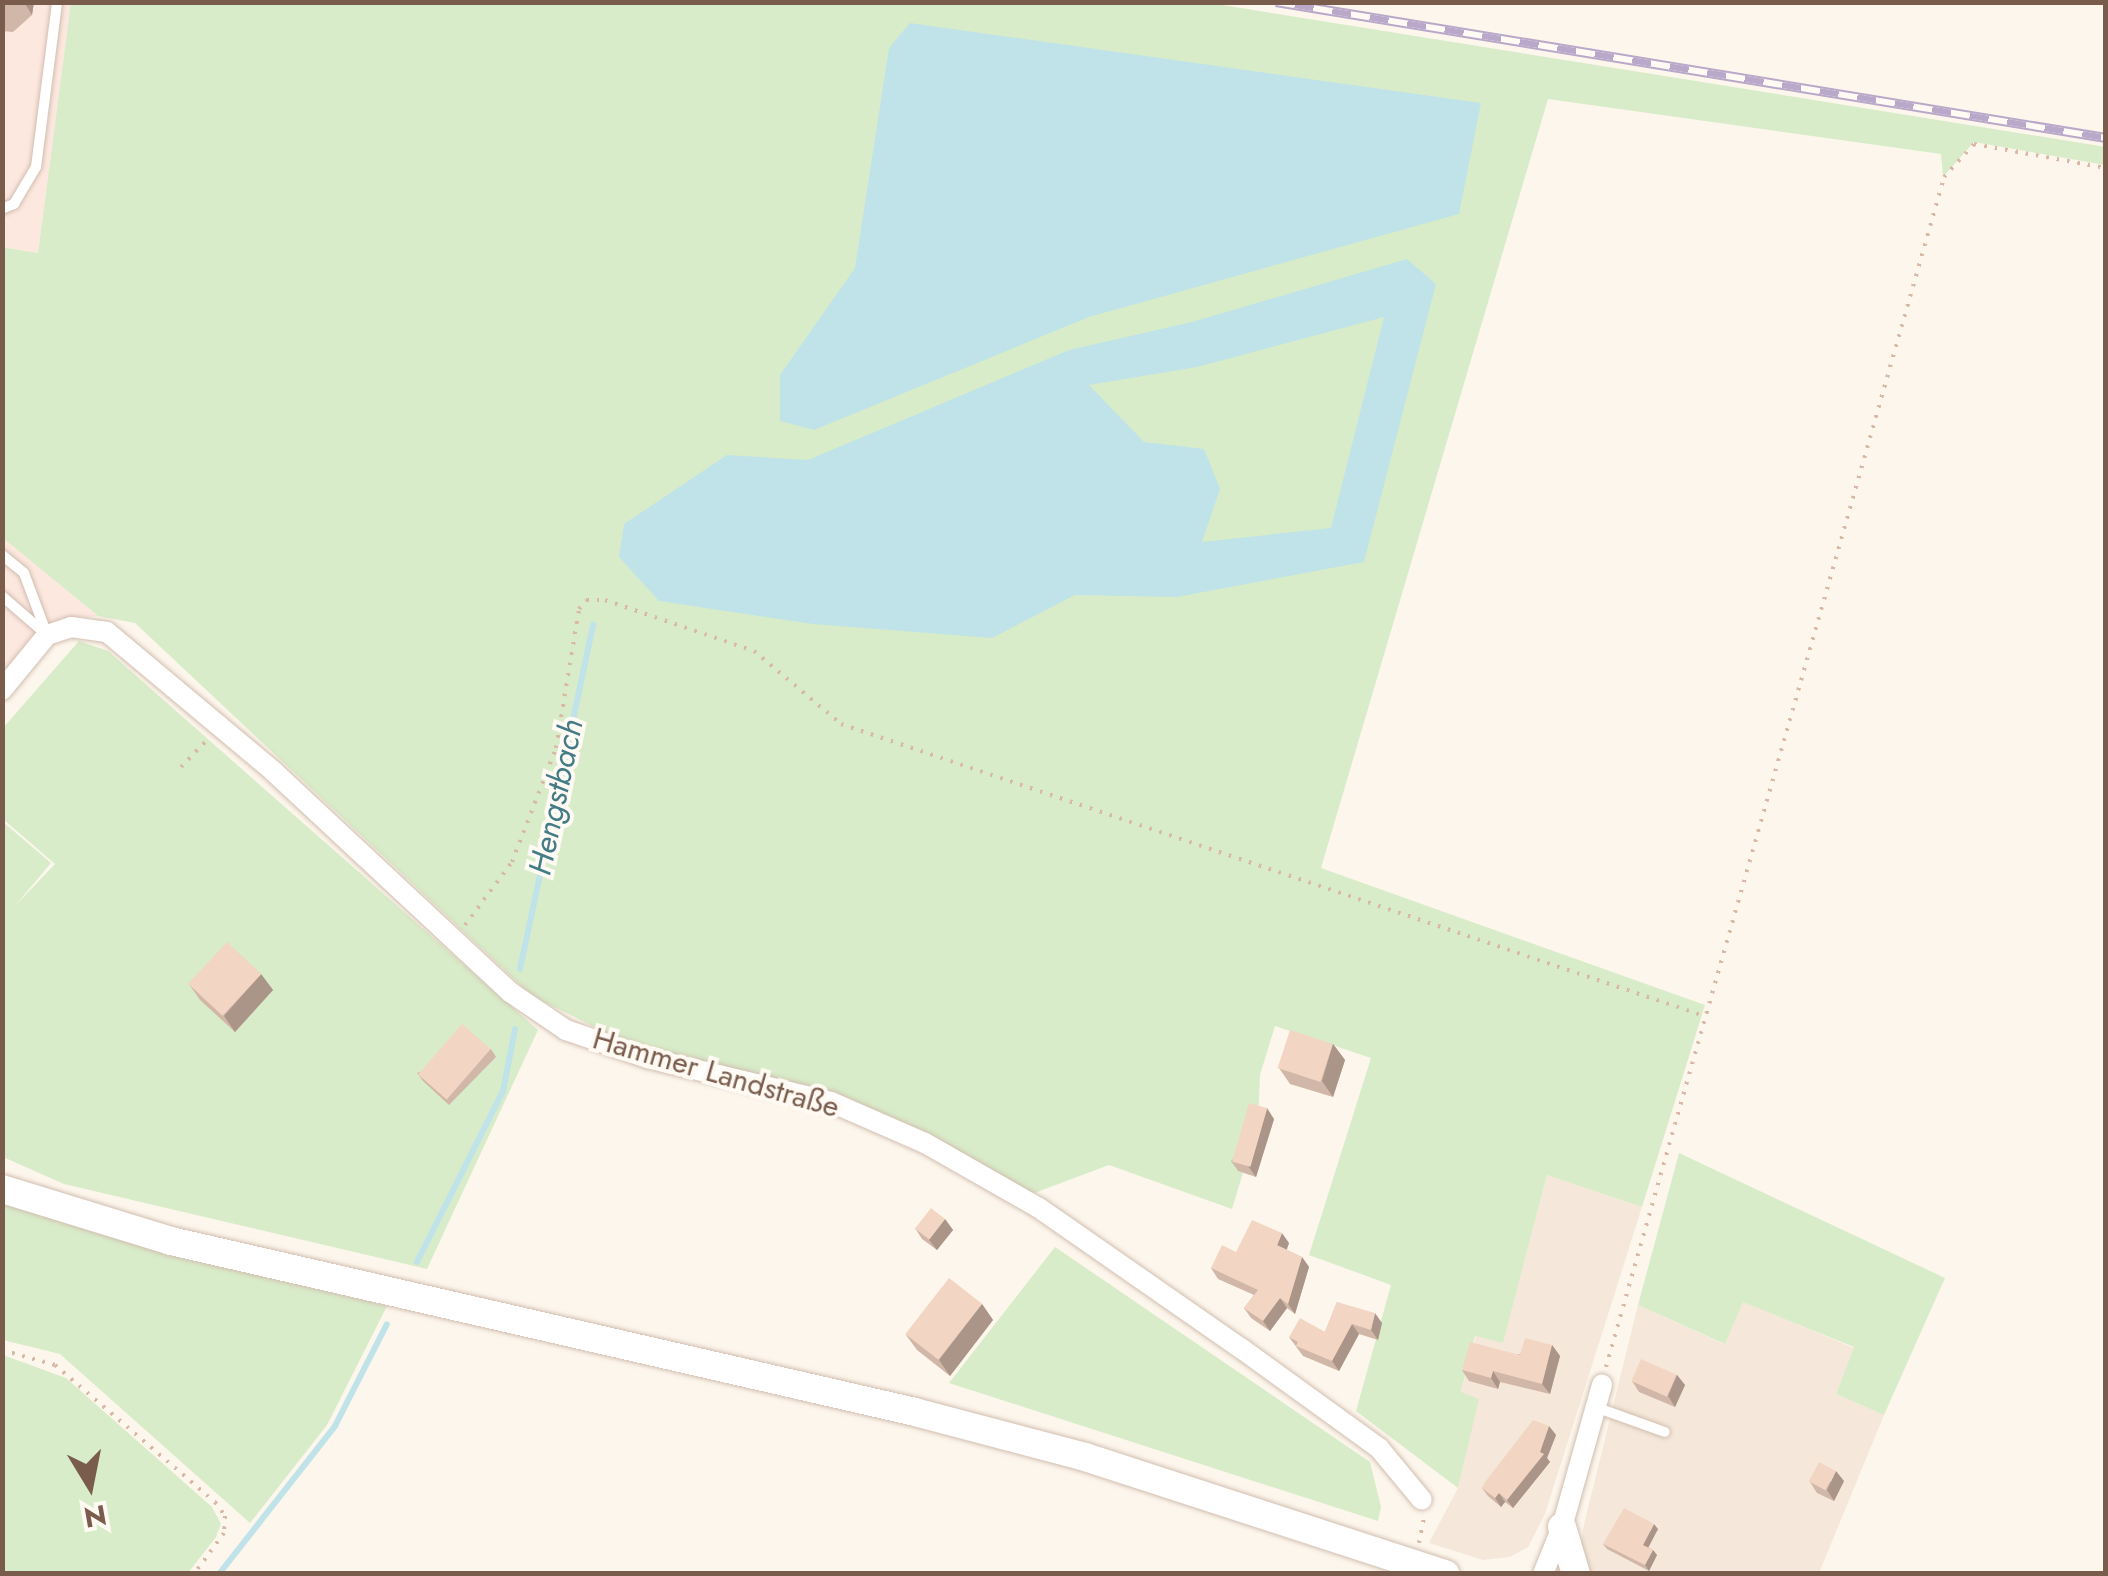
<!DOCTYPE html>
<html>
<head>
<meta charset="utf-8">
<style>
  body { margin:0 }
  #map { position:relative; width:2108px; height:1576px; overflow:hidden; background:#fdf6ec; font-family:Jost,sans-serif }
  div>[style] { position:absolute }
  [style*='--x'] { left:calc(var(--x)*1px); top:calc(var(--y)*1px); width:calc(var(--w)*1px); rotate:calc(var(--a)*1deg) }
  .residential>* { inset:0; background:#f5e8da }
  .commercial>* { inset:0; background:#fde8e0 }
  .green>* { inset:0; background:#d8ecc9 }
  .water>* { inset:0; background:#bfe3e8 }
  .stream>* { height:6px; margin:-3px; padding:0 3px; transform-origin:3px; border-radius:3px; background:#bfe3e8 }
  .path>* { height:4px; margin-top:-2px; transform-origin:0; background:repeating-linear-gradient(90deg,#d9b8a5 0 2.5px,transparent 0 10.5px) }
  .roads { filter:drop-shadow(0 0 2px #d1beb0) drop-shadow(0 0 2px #d1beb0) }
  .service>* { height:10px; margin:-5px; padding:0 5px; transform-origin:5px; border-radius:5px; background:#fff }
  .minor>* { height:20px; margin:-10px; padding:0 10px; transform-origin:10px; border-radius:10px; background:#fff }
  .secondary>* { height:28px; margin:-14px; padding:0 14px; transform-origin:14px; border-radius:14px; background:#fff }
  .rail>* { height:10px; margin-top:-5px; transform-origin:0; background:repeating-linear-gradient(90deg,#fffaf3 0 19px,#b9a8c9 0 38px); box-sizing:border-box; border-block:2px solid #b9a8c9 }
  .wall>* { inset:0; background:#d1b7a8 }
  .shaded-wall>* { inset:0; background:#aa9588 }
  .building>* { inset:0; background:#f3d5c3; transform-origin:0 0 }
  span { translate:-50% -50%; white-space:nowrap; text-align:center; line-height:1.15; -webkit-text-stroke:8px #fffaf3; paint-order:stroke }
  .street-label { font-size:30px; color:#7a5c4d }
  .water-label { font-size:32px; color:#437c86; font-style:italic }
  .frame { position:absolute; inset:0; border:5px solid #7a5c4d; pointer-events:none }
  .north { position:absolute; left:40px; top:1436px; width:100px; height:100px; -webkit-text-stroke:8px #fffaf3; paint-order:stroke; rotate:170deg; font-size:28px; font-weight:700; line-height:40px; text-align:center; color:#7a5c4d }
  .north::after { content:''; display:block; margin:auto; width:35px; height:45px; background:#7a5c4d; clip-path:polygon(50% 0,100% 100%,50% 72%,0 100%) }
</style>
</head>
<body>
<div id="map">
  <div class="residential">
    <i style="clip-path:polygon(1547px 1175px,1642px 1207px,1545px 1514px,1528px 1547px,1510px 1557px,1483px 1560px,1429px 1543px,1458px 1488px,1478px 1399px,1461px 1393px,1476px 1335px,1503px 1342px)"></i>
    <i style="clip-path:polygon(1742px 1301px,1854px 1348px,1836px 1394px,1884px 1415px,1819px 1573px,1586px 1573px,1579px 1560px,1584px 1524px,1638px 1305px,1724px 1344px)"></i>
  </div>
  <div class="commercial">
    <i style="clip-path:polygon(2px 3px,71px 3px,38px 253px,3px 247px)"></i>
    <i style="clip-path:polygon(3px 538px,98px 616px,61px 618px,3px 683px)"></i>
  </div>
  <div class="green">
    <i style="clip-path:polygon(71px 2px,1210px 3px,2106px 147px,2105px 165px,1974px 142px,1943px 177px,1941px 154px,1548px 99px,1321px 868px,1705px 1005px,1642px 1207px,1547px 1175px,1503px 1343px,1475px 1336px,1461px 1392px,1479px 1399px,1458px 1488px,1356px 1411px,1391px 1285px,1309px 1255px,1371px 1058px,1275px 1026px,1260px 1075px,1258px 1123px,1232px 1209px,1109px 1165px,1029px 1195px,980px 1165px,605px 1032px,532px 996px,135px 623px,98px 616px,3px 538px,2px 247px,38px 253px)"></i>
    <i style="clip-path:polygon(79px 641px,108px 651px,538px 1030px,427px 1269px,64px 1184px,3px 1157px,3px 822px,51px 863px,14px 907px,55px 864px,3px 819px,3px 728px)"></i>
    <i style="clip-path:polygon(1679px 1153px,1945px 1278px,1884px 1415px,1836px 1394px,1854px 1347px,1743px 1302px,1725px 1344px,1638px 1305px)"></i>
    <i style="clip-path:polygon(3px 1202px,188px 1258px,387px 1306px,327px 1425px,250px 1523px,60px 1354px,3px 1340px)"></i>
    <i style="clip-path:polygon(1055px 1247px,1370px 1462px,1381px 1507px,1378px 1521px,949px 1383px)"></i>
    <i style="clip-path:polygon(3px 1355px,66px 1378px,212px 1507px,221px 1524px,216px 1537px,188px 1573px,3px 1573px)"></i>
  </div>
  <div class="water">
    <i style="clip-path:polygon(910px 23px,1481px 103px,1459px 214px,1089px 317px,814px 430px,780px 421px,780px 375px,855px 268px,889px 48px)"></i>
    <i style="clip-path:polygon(evenodd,1407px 259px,1436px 284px,1364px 562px,1177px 597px,1075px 595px,992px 638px,813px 624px,659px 601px,619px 557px,624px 524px,727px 455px,808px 460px,1069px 350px,1192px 322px,1407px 259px,1384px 317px,1331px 528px,1202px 542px,1220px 489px,1204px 449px,1144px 442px,1089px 385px,1197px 367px,1384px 317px)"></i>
  </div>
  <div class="stream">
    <i style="--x:520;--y:969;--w:352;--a:-78"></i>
    <i style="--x:417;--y:1262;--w:191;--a:-63.3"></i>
    <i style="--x:503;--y:1091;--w:63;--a:-79"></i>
    <i style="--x:219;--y:1574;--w:188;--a:-51.9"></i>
    <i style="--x:335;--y:1426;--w:114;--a:-63"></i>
  </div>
  <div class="path">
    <i style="--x:181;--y:767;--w:36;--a:-46"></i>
    <i style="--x:465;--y:925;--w:79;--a:-53.3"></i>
    <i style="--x:512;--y:862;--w:122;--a:-68.9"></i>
    <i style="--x:556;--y:748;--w:141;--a:-80.6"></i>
    <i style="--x:579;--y:609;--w:11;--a:-52"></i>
    <i style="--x:586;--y:600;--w:19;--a:0"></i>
    <i style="--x:605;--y:600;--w:157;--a:18.9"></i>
    <i style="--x:754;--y:651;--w:114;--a:40"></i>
    <i style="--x:841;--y:724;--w:911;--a:18.69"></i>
    <i style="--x:2;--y:1350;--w:55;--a:15.8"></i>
    <i style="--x:55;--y:1365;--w:211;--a:40.6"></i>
    <i style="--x:215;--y:1502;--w:17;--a:54"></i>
    <i style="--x:225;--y:1516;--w:17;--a:93"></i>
    <i style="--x:224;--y:1533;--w:51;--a:126.2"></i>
    <i style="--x:1606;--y:1367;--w:1237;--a:-74.14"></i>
    <i style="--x:1944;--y:177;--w:45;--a:-47.7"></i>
    <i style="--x:1974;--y:144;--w:134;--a:10.3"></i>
    <i style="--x:1419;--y:1543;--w:25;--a:-79"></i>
  </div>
  <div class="roads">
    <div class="service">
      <i style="--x:2;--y:209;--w:13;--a:-23"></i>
      <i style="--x:14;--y:204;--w:43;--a:-59.3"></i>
      <i style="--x:36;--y:167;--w:166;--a:-82.7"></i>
      <i style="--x:2;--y:555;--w:28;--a:39"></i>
      <i style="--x:24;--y:573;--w:66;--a:69.6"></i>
      <i style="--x:47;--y:635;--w:60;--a:-139.1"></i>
      <i style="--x:1595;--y:1407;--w:74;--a:19.7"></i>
    </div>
    <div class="minor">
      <i style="--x:2;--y:690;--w:71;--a:-50.7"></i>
      <i style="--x:47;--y:635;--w:25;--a:-18"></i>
      <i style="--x:71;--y:627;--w:36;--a:8"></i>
      <i style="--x:107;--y:632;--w:217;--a:39.9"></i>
      <i style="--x:273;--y:771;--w:324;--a:43"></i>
      <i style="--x:510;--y:992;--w:68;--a:34.2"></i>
      <i style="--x:566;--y:1030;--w:87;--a:18.9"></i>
      <i style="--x:648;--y:1058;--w:188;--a:13.5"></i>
      <i style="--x:831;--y:1102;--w:103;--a:23.6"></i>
      <i style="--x:925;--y:1143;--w:131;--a:29.7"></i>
      <i style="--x:1039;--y:1208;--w:247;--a:34.8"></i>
      <i style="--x:1242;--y:1349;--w:169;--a:35.9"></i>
      <i style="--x:1379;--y:1448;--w:67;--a:50.4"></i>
      <i style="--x:1543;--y:1574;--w:51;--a:-68"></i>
      <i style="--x:1562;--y:1527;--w:148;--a:-74.3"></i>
    </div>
    <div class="secondary">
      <i style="--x:2;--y:1189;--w:177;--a:17.1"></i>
      <i style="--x:171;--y:1241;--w:763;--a:12.94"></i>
      <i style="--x:915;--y:1412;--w:176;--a:14.8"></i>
      <i style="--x:1085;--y:1457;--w:379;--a:18"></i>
      <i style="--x:1562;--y:1527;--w:49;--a:73.4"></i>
    </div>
  </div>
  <div class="rail">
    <i style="--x:1276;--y:2;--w:841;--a:9.31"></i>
  </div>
  <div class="wall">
    <i style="clip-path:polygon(2px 2px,34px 2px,32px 15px,13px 32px,2px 31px)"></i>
    <i style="clip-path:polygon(261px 974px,273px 990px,235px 1032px,200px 1000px,189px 984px)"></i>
    <i style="clip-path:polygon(1333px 1044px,1345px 1060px,1333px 1097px,1290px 1084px,1279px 1068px)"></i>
    <i style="clip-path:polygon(491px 1049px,496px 1057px,449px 1105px,423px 1081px,417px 1073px)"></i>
    <i style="clip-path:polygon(1274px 1119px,1256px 1177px,1238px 1171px,1231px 1161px)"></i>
    <i style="clip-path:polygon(945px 1219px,953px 1230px,937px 1250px,922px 1239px,915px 1228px)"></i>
    <i style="clip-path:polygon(1289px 1243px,1287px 1250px,1302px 1257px,1309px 1267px,1295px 1314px,1287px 1308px,1270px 1331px,1251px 1318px,1244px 1308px,1254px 1295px,1218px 1279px,1211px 1268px,1236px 1252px)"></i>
    <i style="clip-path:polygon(1337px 1302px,1382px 1323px,1378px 1340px,1359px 1334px,1339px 1371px,1303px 1356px,1289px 1337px,1325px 1332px)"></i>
    <i style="clip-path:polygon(982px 1304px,993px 1320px,950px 1376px,917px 1350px,906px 1335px)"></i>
    <i style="clip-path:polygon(1552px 1345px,1560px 1356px,1550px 1394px,1500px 1382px,1498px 1389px,1469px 1381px,1462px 1370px)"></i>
    <i style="clip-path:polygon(1677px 1375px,1685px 1385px,1675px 1407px,1639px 1392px,1632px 1381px)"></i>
    <i style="clip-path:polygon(1549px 1426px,1556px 1435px,1547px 1458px,1550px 1462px,1513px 1508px,1505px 1502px,1501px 1507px,1488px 1496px,1482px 1488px)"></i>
    <i style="clip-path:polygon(1844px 1481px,1834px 1501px,1817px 1493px,1810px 1482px)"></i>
    <i style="clip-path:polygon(1658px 1529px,1648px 1547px,1653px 1550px,1657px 1555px,1649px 1571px,1607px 1549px,1603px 1544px)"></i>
  </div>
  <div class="shaded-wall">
    <i style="clip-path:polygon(24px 2px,34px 2px,32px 15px)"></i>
    <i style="clip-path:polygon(261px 974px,273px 990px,235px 1032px,224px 1016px)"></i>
    <i style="clip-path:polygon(1333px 1044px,1345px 1060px,1333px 1097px,1322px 1081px)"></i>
    <i style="clip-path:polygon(1267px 1108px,1274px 1119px,1256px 1177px,1248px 1166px)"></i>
    <i style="clip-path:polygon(945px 1219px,953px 1230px,937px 1250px,929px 1240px)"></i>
    <i style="clip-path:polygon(1282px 1233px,1289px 1243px,1284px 1255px,1277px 1245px)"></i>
    <i style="clip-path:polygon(1302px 1257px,1309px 1267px,1295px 1314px,1288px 1304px)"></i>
    <i style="clip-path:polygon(1280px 1298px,1287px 1308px,1270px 1331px,1263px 1321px)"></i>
    <i style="clip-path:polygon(982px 1304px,993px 1320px,950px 1376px,939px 1360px)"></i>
    <i style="clip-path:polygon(1375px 1313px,1382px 1323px,1378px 1340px,1371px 1330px)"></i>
    <i style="clip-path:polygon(1352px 1324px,1359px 1334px,1339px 1371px,1332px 1361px)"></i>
    <i style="clip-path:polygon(1552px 1345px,1560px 1356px,1550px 1394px,1542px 1384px)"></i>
    <i style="clip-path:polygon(1493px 1371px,1500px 1382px,1498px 1389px,1491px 1378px)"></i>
    <i style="clip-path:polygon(1677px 1375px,1685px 1385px,1675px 1407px,1668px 1396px)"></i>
    <i style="clip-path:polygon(1549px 1426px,1556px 1435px,1547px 1458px,1550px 1462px,1513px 1508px,1507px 1500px,1540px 1452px)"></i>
    <i style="clip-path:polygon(1836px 1471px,1844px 1481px,1834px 1501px,1827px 1490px)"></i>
    <i style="clip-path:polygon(1499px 1493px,1505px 1502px,1501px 1507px,1495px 1498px)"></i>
    <i style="clip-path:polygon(1654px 1524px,1658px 1529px,1647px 1550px,1643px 1545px)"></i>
    <i style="clip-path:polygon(1653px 1550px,1657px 1555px,1649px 1571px,1645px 1565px)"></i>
  </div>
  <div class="building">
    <i style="left:227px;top:942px;width:47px;height:57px;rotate:43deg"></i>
    <i style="left:462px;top:1024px;width:38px;height:67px;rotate:41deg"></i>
    <i style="left:1290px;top:1030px;width:45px;height:40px;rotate:18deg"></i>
    <i style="left:1249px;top:1103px;width:19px;height:61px;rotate:16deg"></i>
    <i style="left:931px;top:1208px;width:18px;height:26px;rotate:38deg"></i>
    <i style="clip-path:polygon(1252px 1220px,1282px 1233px,1277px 1245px,1302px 1257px,1288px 1304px,1280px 1298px,1263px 1321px,1244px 1308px,1258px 1290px,1211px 1268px,1222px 1245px,1236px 1252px)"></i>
    <i style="left:949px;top:1278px;width:42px;height:71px;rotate:38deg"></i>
    <i style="clip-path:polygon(1337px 1302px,1375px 1313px,1371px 1330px,1352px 1324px,1332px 1361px,1296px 1346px,1298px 1342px,1289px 1337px,1300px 1318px,1325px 1332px)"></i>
    <i style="clip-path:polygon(1525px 1338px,1552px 1345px,1542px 1384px,1493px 1371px,1491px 1378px,1462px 1370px,1470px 1342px,1520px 1355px)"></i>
    <i style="left:1641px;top:1359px;width:39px;height:24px;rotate:24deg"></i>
    <i style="clip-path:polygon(1533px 1420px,1549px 1426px,1540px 1452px,1544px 1454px,1507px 1500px,1499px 1493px,1495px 1498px,1482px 1488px,1485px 1482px)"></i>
    <i style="left:1819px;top:1462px;width:19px;height:22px;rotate:28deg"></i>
    <i style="clip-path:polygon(1624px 1508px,1654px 1524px,1643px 1545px,1653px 1550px,1645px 1565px,1603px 1544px)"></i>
  </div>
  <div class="street-label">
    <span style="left:716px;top:1073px;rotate:16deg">Hammer Landstraße</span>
  </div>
  <div class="water-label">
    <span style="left:556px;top:797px;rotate:-78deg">Hengstbach</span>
  </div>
  <div class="frame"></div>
  <div class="north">N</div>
</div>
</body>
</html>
